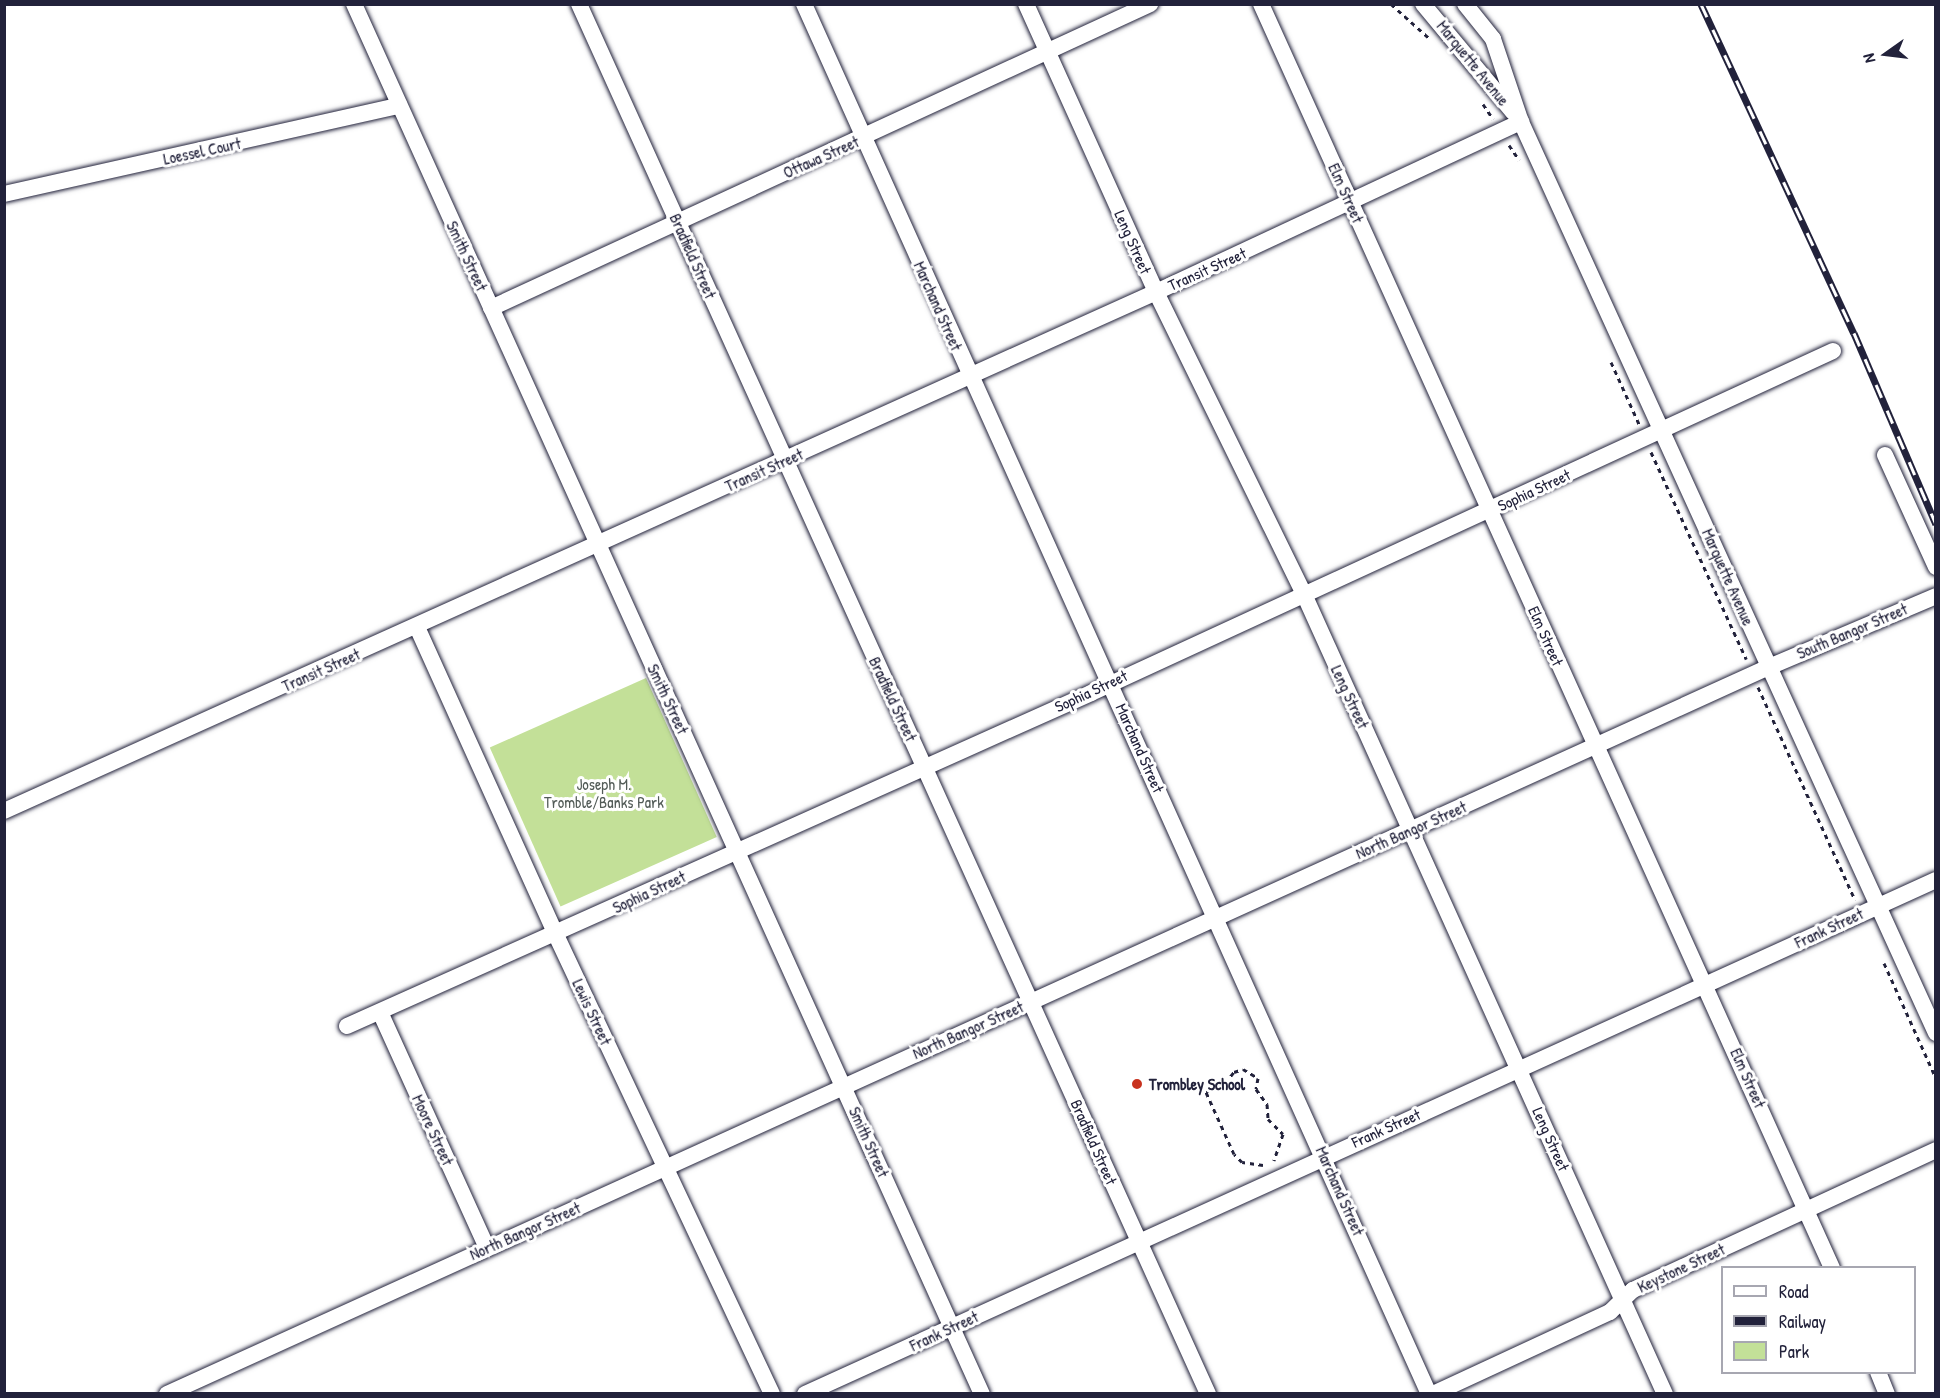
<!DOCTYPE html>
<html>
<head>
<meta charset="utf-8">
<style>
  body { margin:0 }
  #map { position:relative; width:1940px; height:1398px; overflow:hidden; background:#fff; font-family:"Patrick Hand",sans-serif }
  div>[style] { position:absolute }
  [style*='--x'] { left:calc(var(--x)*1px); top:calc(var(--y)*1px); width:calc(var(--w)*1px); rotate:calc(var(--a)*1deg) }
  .green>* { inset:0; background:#c3e098; transform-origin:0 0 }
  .path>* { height:3px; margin-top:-1.5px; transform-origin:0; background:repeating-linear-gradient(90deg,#22223b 0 4.5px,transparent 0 9px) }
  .roads { filter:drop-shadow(0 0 2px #22223b) drop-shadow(0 0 2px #22223b) }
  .minor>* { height:16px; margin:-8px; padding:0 8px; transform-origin:8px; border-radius:8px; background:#fff }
  .rail>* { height:7px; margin-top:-3.5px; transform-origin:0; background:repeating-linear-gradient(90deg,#fff 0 14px,#22223b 0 28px); box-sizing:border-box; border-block:2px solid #22223b }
  .dots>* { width:16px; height:16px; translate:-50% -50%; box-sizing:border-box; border:3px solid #fff; border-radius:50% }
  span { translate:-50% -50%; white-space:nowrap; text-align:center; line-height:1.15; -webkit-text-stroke:6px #fff; paint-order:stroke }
  .street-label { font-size:16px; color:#22223b }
  .park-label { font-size:16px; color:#525b57 }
  .poi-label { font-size:16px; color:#22223b; font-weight:700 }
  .left { translate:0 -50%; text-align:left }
  .frame { position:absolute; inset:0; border:6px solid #22223b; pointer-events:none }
  .legend { position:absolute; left:1721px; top:1266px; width:195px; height:108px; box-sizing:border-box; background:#fff; border:2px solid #a7a7b1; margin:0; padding:8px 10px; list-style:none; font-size:18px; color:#22223b }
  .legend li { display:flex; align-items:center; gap:12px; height:30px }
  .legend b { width:30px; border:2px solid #a7a7b1 }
  .north { position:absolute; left:1856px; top:24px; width:60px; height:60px; -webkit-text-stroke:4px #fff; paint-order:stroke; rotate:256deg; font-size:16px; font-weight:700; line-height:24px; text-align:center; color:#22223b }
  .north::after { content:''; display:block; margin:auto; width:21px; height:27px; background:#22223b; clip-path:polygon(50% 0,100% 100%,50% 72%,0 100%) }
</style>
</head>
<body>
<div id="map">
  <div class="green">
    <i style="left:646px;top:678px;width:174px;height:171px;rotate:66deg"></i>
  </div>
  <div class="path">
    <i style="--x:1391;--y:4;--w:52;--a:41.9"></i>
    <i style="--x:1483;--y:104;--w:18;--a:56"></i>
    <i style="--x:1509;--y:145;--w:18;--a:56"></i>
    <i style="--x:1611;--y:362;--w:68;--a:65.7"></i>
    <i style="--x:1651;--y:452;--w:228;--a:65.3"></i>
    <i style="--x:1758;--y:687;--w:234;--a:65.5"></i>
    <i style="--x:1884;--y:963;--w:126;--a:65.7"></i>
    <i style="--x:1263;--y:1165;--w:21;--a:-172"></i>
    <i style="--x:1242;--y:1162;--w:11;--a:-135"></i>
    <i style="--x:1234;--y:1154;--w:68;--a:-114.3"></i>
    <i style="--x:1206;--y:1092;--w:21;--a:-25"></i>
    <i style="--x:1225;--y:1083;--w:14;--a:-51"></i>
    <i style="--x:1234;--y:1072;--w:9;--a:-18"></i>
    <i style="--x:1243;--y:1069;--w:17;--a:31"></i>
    <i style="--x:1258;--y:1078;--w:11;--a:100"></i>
    <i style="--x:1256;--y:1089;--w:19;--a:54"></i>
    <i style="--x:1267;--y:1104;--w:15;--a:86"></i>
    <i style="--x:1268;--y:1119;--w:21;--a:45"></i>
    <i style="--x:1283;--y:1134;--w:28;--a:109"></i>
  </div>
  <div class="roads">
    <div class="minor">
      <i style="--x:354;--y:4;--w:1525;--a:65.69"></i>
      <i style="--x:579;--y:4;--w:1526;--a:65.65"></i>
      <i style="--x:804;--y:4;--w:1524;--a:65.79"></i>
      <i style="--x:1026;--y:4;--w:316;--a:65.7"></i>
      <i style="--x:1156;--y:292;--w:334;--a:63.9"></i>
      <i style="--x:1303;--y:592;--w:880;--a:65.71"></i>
      <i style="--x:1261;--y:4;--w:1387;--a:65.69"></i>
      <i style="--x:1423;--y:4;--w:141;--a:50.2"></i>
      <i style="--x:1465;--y:4;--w:45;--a:51.3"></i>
      <i style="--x:1493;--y:39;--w:88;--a:71.4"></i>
      <i style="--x:1521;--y:122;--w:1001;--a:65.51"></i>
      <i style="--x:4;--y:194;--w:405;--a:-12.6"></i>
      <i style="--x:491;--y:308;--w:726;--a:-24.76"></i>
      <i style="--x:1885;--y:455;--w:123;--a:65.5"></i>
      <i style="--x:417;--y:627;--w:338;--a:65.7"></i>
      <i style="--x:556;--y:935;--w:507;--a:64.8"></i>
      <i style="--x:4;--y:811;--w:1264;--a:-24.25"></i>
      <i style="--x:1156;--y:292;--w:403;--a:-25"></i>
      <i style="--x:380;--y:1012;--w:259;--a:65.6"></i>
      <i style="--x:347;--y:1026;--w:815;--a:-24.11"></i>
      <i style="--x:1091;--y:693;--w:817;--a:-24.75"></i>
      <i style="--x:1878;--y:1372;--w:24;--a:68"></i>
      <i style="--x:167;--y:1394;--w:1759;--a:-24.41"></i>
      <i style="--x:1769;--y:667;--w:181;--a:-23"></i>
      <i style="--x:805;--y:1394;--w:1242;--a:-24.44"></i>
      <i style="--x:1433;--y:1394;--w:195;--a:-24.9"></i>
      <i style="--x:1610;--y:1312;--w:32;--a:-44"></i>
      <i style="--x:1633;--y:1290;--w:334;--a:-24.8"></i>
    </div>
  </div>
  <div class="rail">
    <i style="--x:1701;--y:4;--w:363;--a:65.1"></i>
    <i style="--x:1854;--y:333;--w:208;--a:66.8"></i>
  </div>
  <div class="dots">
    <i style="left:1137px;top:1084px;background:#c8321e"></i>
  </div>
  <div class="street-label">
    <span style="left:1473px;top:63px;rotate:51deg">Marquette Avenue</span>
    <span style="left:202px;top:151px;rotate:-12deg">Loessel Court</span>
    <span style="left:821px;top:157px;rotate:-24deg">Ottawa Street</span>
    <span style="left:1346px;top:193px;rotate:66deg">Elm Street</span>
    <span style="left:1133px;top:242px;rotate:66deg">Leng Street</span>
    <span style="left:467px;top:256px;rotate:65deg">Smith Street</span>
    <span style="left:693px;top:256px;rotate:66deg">Bradfield Street</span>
    <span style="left:1207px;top:269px;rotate:-24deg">Transit Street</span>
    <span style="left:938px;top:306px;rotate:66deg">Marchand Street</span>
    <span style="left:764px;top:470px;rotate:-24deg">Transit Street</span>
    <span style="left:1534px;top:490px;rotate:-25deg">Sophia Street</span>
    <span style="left:1728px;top:577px;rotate:66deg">Marquette Avenue</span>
    <span style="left:1852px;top:631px;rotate:-23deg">South Bangor Street</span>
    <span style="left:1546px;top:636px;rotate:66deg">Elm Street</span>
    <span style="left:321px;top:670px;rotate:-24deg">Transit Street</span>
    <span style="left:1091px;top:691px;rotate:-25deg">Sophia Street</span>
    <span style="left:1350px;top:697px;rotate:65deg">Leng Street</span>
    <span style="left:668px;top:699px;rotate:65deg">Smith Street</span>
    <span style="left:893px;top:699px;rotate:65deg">Bradfield Street</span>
    <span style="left:1140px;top:748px;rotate:66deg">Marchand Street</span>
    <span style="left:1411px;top:830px;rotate:-24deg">North Bangor Street</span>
    <span style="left:649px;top:892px;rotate:-25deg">Sophia Street</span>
    <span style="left:1829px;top:928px;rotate:-25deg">Frank Street</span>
    <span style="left:592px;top:1012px;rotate:65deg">Lewis Street</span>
    <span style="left:968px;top:1030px;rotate:-24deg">North Bangor Street</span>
    <span style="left:1748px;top:1078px;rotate:66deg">Elm Street</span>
    <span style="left:1386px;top:1128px;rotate:-24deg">Frank Street</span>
    <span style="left:433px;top:1130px;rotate:65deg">Moore Street</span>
    <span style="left:1551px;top:1139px;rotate:66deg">Leng Street</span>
    <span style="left:869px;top:1142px;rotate:66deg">Smith Street</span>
    <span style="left:1094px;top:1142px;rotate:66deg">Bradfield Street</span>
    <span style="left:1340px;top:1191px;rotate:66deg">Marchand Street</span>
    <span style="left:525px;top:1231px;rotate:-24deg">North Bangor Street</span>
    <span style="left:1681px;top:1268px;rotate:-25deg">Keystone Street</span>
    <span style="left:944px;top:1331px;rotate:-25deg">Frank Street</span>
  </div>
  <div class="park-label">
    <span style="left:604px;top:793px">Joseph M.<br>Tromble/Banks Park</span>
  </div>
  <div class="poi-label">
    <span class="left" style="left:1149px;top:1084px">Trombley School</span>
  </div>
  <div class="frame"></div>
  <ul class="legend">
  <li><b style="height:8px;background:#fff"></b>Road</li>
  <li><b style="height:8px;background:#22223b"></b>Railway</li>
  <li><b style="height:16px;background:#c3e098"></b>Park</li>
  </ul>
  <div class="north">N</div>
</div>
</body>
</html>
